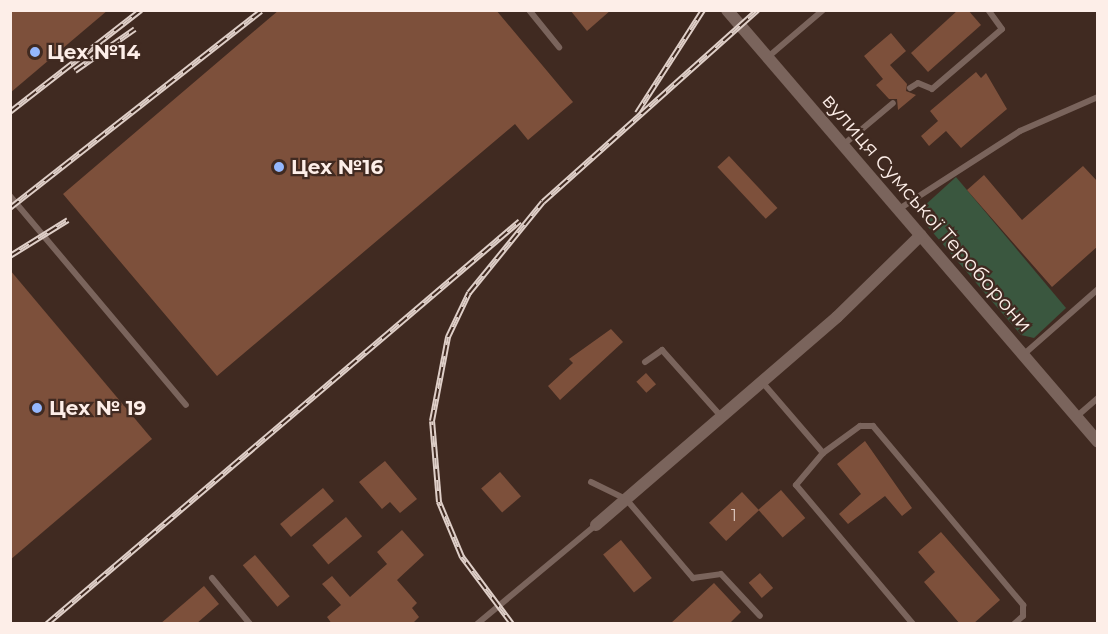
<!DOCTYPE html>
<html>
<head>
<meta charset="utf-8">
<style>
  body { margin:0 }
  #map { position:relative; width:1108px; height:634px; overflow:hidden; background:#402a21; font-family:Montserrat,sans-serif }
  div>[style] { position:absolute }
  [style*='--x'] { left:calc(var(--x)*1px); top:calc(var(--y)*1px); width:calc(var(--w)*1px); rotate:calc(var(--a)*1deg) }
  .green>* { inset:0; background:#3a573f }
  .building>* { inset:0; background:#7d503b; transform-origin:0 0 }
  .service>* { height:6px; margin:-3px; padding:0 3px; transform-origin:3px; border-radius:3px; background:#7a645c }
  .minor>* { height:12px; margin:-6px; padding:0 6px; transform-origin:6px; border-radius:6px; background:#7a645c }
  .rail>* { height:6px; margin-top:-3px; transform-origin:0; background:repeating-linear-gradient(90deg,#402a21 0 11px,#dfcfc8 0 22px); box-sizing:border-box; border-block:2px solid #dfcfc8 }
  .dots>* { width:16px; height:16px; translate:-50% -50%; box-sizing:border-box; border:3px solid #402a21; border-radius:50% }
  span { translate:-50% -50%; white-space:nowrap; text-align:center; line-height:1.15; -webkit-text-stroke:4.5px #402a21; paint-order:stroke }
  .number-label { font-size:16px; color:#ddc6bd }
  .number-label span { -webkit-text-stroke-width:0 }
  .poi-label { font-size:20px; color:#fdeee8; font-weight:700 }
  .left { translate:0 -50%; text-align:left }
  .street-label { font-size:20px; color:#fdeee8 }
  .frame { position:absolute; inset:0; border:12px solid #fdeee8; pointer-events:none }
</style>
</head>
<body>
<div id="map">
  <div class="green">
    <i style="clip-path:polygon(956px 177px,1066px 308px,1034px 338px,1021px 335px,922px 220px,924px 206px)"></i>
  </div>
  <div class="building">
    <i style="clip-path:polygon(10px 10px,108px 10px,10px 93px)"></i>
    <i style="clip-path:polygon(279px 10px,496px 10px,573px 102px,528px 140px,515px 124px,217px 376px,63px 194px)"></i>
    <i style="clip-path:polygon(570px 10px,611px 10px,587px 31px)"></i>
    <i style="clip-path:polygon(958px 10px,968px 10px,981px 25px,928px 72px,911px 53px)"></i>
    <i style="clip-path:polygon(891px 33px,906px 51px,890px 65px,907px 84px,906px 91px,916px 95px,898px 110px,897px 99px,889px 99px,876px 85px,883px 79px,864px 56px)"></i>
    <i style="clip-path:polygon(976px 72px,981px 78px,986px 73px,1007px 109px,961px 148px,946px 131px,929px 146px,921px 136px,938px 121px,930px 111px)"></i>
    <i style="left:729px;top:156px;width:71px;height:16px;rotate:47deg"></i>
    <i style="clip-path:polygon(1083px 166px,1098px 182px,1098px 246px,1052px 287px,967px 190px,984px 175px,1022px 220px)"></i>
    <i style="clip-path:polygon(10px 270px,152px 439px,10px 560px)"></i>
    <i style="clip-path:polygon(611px 329px,623px 342px,560px 400px,548px 386px,573px 363px,569px 359px)"></i>
    <i style="left:646px;top:373px;width:15px;height:13px;rotate:48deg"></i>
    <i style="clip-path:polygon(865px 441px,912px 508px,902px 516px,885px 496px,848px 524px,839px 514px,861px 494px,837px 464px)"></i>
    <i style="clip-path:polygon(385px 461px,417px 499px,400px 513px,390px 502px,382px 509px,359px 482px)"></i>
    <i style="left:500px;top:472px;width:32px;height:25px;rotate:49deg"></i>
    <i style="left:323px;top:488px;width:17px;height:56px;rotate:50deg"></i>
    <i style="left:781px;top:490px;width:37px;height:30px;rotate:49deg"></i>
    <i style="left:742px;top:492px;width:25px;height:45px;rotate:47deg"></i>
    <i style="left:346px;top:517px;width:25px;height:44px;rotate:50deg"></i>
    <i style="clip-path:polygon(402px 530px,424px 555px,397px 580px,417px 603px,412px 608px,419px 617px,412px 624px,332px 624px,327px 617px,341px 605px,322px 584px,332px 576px,350px 597px,387px 564px,377px 552px)"></i>
    <i style="clip-path:polygon(941px 532px,1000px 600px,973px 624px,960px 624px,924px 582px,935px 572px,918px 552px)"></i>
    <i style="left:621px;top:540px;width:49px;height:23px;rotate:51deg"></i>
    <i style="left:255px;top:555px;width:54px;height:16px;rotate:50deg"></i>
    <i style="left:760px;top:573px;width:20px;height:15px;rotate:49deg"></i>
    <i style="clip-path:polygon(714px 583px,741px 612px,729px 624px,670px 624px)"></i>
    <i style="clip-path:polygon(204px 586px,219px 604px,196px 624px,160px 624px)"></i>
  </div>
  <div class="service">
    <i style="--x:529;--y:10;--w:48;--a:51"></i>
    <i style="--x:768;--y:57;--w:72;--a:-40.5"></i>
    <i style="--x:910;--y:88;--w:9;--a:-32"></i>
    <i style="--x:918;--y:83;--w:15;--a:23"></i>
    <i style="--x:932;--y:89;--w:92;--a:-40.6"></i>
    <i style="--x:1002;--y:29;--w:24;--a:-126"></i>
    <i style="--x:843;--y:145;--w:65;--a:-40"></i>
    <i style="--x:10;--y:196;--w:273;--a:49.9"></i>
    <i style="--x:899;--y:209;--w:144;--a:-32.8"></i>
    <i style="--x:1020;--y:131;--w:85;--a:-23.6"></i>
    <i style="--x:1023;--y:355;--w:100;--a:-41.3"></i>
    <i style="--x:645;--y:362;--w:21;--a:-35"></i>
    <i style="--x:662;--y:350;--w:86;--a:48.3"></i>
    <i style="--x:762;--y:382;--w:94;--a:49.3"></i>
    <i style="--x:823;--y:453;--w:42;--a:130.2"></i>
    <i style="--x:796;--y:485;--w:182;--a:49.9"></i>
    <i style="--x:1076;--y:417;--w:29;--a:-41"></i>
    <i style="--x:823;--y:453;--w:46;--a:-36.1"></i>
    <i style="--x:860;--y:426;--w:13;--a:0"></i>
    <i style="--x:873;--y:426;--w:234;--a:50"></i>
    <i style="--x:1023;--y:605;--w:11;--a:90"></i>
    <i style="--x:1023;--y:616;--w:12;--a:138"></i>
    <i style="--x:591;--y:482;--w:39;--a:26"></i>
    <i style="--x:626;--y:499;--w:104;--a:49.7"></i>
    <i style="--x:693;--y:578;--w:28;--a:-8"></i>
    <i style="--x:721;--y:574;--w:57;--a:47.1"></i>
    <i style="--x:212;--y:578;--w:60;--a:50.4"></i>
    <i style="--x:477;--y:624;--w:155;--a:-39.8"></i>
  </div>
  <div class="minor">
    <i style="--x:727;--y:10;--w:569;--a:49.34"></i>
    <i style="--x:596;--y:525;--w:318;--a:-40.8"></i>
    <i style="--x:837;--y:317;--w:117;--a:-44.3"></i>
  </div>
  <div class="rail">
    <i style="--x:75;--y:71;--w:73;--a:-35"></i>
    <i style="--x:10;--y:112;--w:166;--a:-37.9"></i>
    <i style="--x:637;--y:113;--w:122;--a:-57.3"></i>
    <i style="--x:10;--y:208;--w:319;--a:-38.1"></i>
    <i style="--x:10;--y:256;--w:68;--a:-31.8"></i>
    <i style="--x:47;--y:624;--w:621;--a:-40.43"></i>
    <i style="--x:512;--y:624;--w:84;--a:-126.7"></i>
    <i style="--x:462;--y:557;--w:60;--a:-112.7"></i>
    <i style="--x:439;--y:502;--w:81;--a:-94.9"></i>
    <i style="--x:432;--y:421;--w:86;--a:-79.2"></i>
    <i style="--x:448;--y:337;--w:49;--a:-64.5"></i>
    <i style="--x:469;--y:293;--w:117;--a:-50.9"></i>
    <i style="--x:543;--y:202;--w:288;--a:-41.8"></i>
  </div>
  <div class="dots">
    <i style="left:35px;top:52px;background:#94b7fd"></i>
    <i style="left:279px;top:167px;background:#94b7fd"></i>
    <i style="left:37px;top:408px;background:#94b7fd"></i>
  </div>
  <div class="number-label">
    <span style="left:734px;top:516px">1</span>
  </div>
  <div class="poi-label">
    <span class="left" style="left:47px;top:52px">Цех №14</span>
    <span class="left" style="left:291px;top:167px">Цех №16</span>
    <span class="left" style="left:49px;top:408px">Цех № 19</span>
  </div>
  <div class="street-label">
    <span style="left:927px;top:213px;rotate:49deg">вулиця Сумської Тероборони</span>
  </div>
  <div class="frame"></div>
</div>
</body>
</html>
